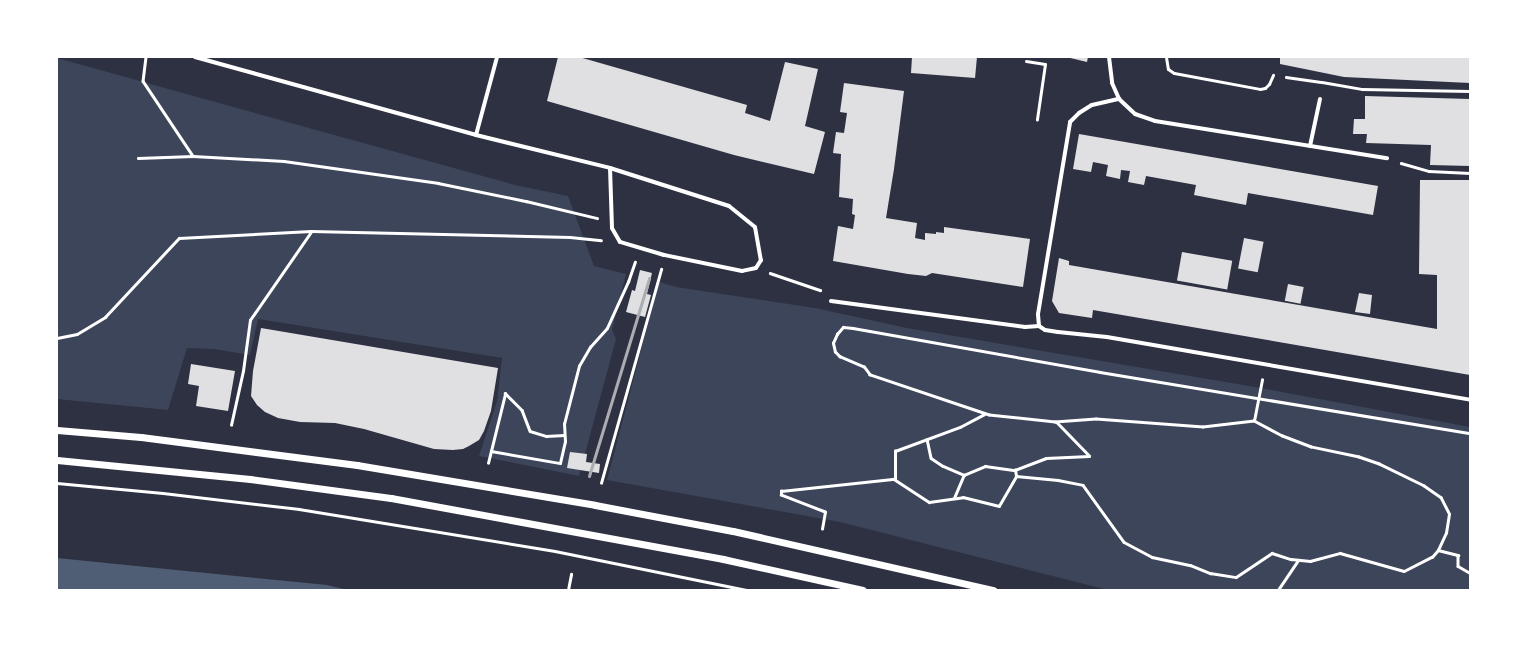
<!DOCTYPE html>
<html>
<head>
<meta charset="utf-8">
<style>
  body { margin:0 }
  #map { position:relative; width:1527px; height:647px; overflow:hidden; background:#2d3142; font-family:"Nunito Sans",sans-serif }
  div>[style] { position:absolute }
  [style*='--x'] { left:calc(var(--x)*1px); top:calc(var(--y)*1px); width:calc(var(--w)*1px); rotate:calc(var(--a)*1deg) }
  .green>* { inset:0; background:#3c4559 }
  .water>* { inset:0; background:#4f5d75 }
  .building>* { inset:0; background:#e0e0e3; transform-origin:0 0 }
  .path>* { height:2.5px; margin:-1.25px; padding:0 1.25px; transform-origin:1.25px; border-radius:1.25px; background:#fff }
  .service>* { height:3px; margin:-1.5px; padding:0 1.5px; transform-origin:1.5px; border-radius:1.5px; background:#fff }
  .minor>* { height:4px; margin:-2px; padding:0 2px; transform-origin:2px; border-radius:2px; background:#fff }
  .tertiary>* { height:7px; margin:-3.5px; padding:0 3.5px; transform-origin:3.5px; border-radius:3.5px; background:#fff }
  .rail>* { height:3px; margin:-1.5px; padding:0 1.5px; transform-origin:1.5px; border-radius:1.5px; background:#abadb3 }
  span { translate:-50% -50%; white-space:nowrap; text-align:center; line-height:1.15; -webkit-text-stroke:3.5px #fff; paint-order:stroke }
  .frame { position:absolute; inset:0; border:58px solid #fff; pointer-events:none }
</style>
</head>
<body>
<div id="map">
  <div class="green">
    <i style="clip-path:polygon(57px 58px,515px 185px,568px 196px,594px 266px,626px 274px,612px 330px,616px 339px,579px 476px,479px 456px,497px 401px,502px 358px,258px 319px,250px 355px,214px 349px,187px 348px,168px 410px,57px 399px)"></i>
    <i style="clip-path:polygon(659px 282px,676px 287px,815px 308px,907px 328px,1261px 388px,1470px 427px,1470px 590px,1108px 590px,840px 522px,607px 480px)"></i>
  </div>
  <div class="water">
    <i style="clip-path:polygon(57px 558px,327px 585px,348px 590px,57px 590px)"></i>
  </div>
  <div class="building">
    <i style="clip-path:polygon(558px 57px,579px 57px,747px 105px,745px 113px,770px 121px,785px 62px,818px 69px,805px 126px,825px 132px,814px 174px,734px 155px,547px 101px)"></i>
    <i style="clip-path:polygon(912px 57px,977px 57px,975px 78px,911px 73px)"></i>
    <i style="clip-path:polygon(1066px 57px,1088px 57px,1087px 62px)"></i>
    <i style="clip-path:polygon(1280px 57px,1470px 57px,1470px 83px,1344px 77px,1280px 64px)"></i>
    <i style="clip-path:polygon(844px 83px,904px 91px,894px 169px,886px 218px,917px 223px,915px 238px,925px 240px,925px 233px,936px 234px,936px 232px,944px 233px,944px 227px,1030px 239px,1023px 287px,932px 273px,926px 276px,908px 274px,833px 261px,838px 226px,853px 229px,855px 215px,852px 214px,853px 199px,839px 197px,841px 154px,833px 153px,836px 132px,844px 133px,847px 113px,840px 112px)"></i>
    <i style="clip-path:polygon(1365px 96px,1470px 99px,1470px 166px,1430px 165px,1431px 145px,1366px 143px,1367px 134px,1353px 134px,1354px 119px,1365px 119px)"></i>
    <i style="clip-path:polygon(1079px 134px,1378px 186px,1373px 215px,1248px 193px,1246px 205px,1194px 195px,1196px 185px,1146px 176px,1144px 185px,1128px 182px,1130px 171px,1121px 170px,1120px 179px,1106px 176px,1108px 165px,1093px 162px,1091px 172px,1073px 169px)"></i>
    <i style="clip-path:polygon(1420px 180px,1470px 180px,1470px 375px,1093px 310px,1092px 318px,1059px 313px,1052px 301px,1059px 258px,1069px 261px,1069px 265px,1437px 329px,1437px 275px,1419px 274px)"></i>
    <i style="left:1244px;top:238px;width:20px;height:31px;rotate:11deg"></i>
    <i style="left:1182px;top:252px;width:51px;height:29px;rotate:10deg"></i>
    <i style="clip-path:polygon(640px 270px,652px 273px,647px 294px,651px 295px,645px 317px,626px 312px,632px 290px,635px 291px)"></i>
    <i style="left:1288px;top:284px;width:16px;height:17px;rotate:11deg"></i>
    <i style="clip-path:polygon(1359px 293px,1372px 295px,1370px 314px,1355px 312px)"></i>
    <i style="clip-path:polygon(261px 328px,498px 368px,491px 411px,484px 431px,479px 440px,469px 446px,463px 449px,453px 450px,434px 449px,364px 429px,335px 423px,300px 422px,278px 418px,265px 412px,257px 405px,251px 396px,253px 371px)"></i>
    <i style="clip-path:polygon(191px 364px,235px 371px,228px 411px,196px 406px,199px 386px,188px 384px)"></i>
    <i style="clip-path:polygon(570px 452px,587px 454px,586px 462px,600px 464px,599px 473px,567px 468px)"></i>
  </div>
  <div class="path">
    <i style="--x:146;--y:57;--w:24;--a:97"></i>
    <i style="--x:143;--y:81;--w:90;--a:56.3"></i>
    <i style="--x:1286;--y:77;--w:35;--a:8"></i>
    <i style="--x:1322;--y:82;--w:41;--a:9.9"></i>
    <i style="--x:1362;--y:89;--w:108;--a:1.1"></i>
    <i style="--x:138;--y:158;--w:55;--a:-2.1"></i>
    <i style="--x:193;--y:156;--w:91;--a:3.1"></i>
    <i style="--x:284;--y:161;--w:156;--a:8.1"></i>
    <i style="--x:438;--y:183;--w:90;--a:11.6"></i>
    <i style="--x:526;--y:201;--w:73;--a:13.5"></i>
    <i style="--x:1401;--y:163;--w:29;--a:16"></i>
    <i style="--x:1429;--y:171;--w:41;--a:2.8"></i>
    <i style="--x:770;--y:273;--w:53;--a:18.8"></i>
    <i style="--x:57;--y:338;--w:20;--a:-11"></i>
    <i style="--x:77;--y:334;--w:33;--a:-31"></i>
    <i style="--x:105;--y:317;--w:108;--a:-46.9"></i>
    <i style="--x:179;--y:238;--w:132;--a:-3"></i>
    <i style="--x:311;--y:231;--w:259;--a:1.3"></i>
    <i style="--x:570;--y:237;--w:31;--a:6"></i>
    <i style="--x:505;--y:393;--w:24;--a:45"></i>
    <i style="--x:522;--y:410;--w:22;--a:69"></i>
    <i style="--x:530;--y:431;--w:17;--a:17"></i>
    <i style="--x:546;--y:436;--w:18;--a:-3"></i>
    <i style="--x:1254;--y:421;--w:51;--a:173.3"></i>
    <i style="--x:1203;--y:427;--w:107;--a:-175.7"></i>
    <i style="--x:1096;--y:419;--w:41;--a:175.8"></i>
    <i style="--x:1055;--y:422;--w:66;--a:-173.9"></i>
    <i style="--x:989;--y:415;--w:126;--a:-161.4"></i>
    <i style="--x:870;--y:375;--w:10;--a:-127"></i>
    <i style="--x:864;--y:367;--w:26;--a:-157"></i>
    <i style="--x:840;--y:357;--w:7;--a:-135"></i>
    <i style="--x:835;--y:352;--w:9;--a:-103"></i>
    <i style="--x:833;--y:343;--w:10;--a:-66"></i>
    <i style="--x:837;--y:334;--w:9;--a:-49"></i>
    <i style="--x:843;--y:327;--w:10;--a:6"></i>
    <i style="--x:853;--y:328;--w:251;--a:10.1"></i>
    <i style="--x:1100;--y:372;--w:375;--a:9.4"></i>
    <i style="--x:231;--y:425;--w:55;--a:-77.5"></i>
    <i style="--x:243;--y:371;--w:51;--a:-82.2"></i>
    <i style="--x:250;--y:320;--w:107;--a:-55.3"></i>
    <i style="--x:927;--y:439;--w:19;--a:78"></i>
    <i style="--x:931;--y:458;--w:14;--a:34"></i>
    <i style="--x:943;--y:466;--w:23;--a:23"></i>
    <i style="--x:491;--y:451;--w:59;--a:-76.2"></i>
    <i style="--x:488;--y:463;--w:12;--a:-76"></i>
    <i style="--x:491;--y:451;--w:70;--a:9.9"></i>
    <i style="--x:560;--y:463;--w:22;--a:-77"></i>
    <i style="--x:565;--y:442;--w:18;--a:-93"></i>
    <i style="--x:564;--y:424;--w:60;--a:-75.5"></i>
    <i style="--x:579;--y:366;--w:22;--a:-60"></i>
    <i style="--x:590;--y:347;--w:25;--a:-48"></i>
    <i style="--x:607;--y:328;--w:51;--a:-65.5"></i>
    <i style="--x:628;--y:282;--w:21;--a:-71"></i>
    <i style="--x:1016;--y:476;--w:6;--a:-99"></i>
    <i style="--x:1015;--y:470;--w:33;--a:-21"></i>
    <i style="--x:1046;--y:458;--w:43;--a:-2.7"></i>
    <i style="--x:1089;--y:456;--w:47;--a:-134.1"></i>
    <i style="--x:895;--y:479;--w:28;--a:-90"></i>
    <i style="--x:895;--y:451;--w:69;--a:-20.3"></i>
    <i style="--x:960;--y:427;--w:27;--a:-28"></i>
    <i style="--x:57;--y:483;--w:106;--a:5.4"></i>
    <i style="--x:163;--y:493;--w:137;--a:6.7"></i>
    <i style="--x:299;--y:509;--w:259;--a:9.3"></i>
    <i style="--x:555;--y:551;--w:195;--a:11.5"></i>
    <i style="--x:601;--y:483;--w:222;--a:-74.3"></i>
    <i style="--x:954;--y:498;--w:25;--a:-67"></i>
    <i style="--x:964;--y:475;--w:23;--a:-23"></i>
    <i style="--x:985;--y:466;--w:30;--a:8"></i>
    <i style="--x:822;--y:529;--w:17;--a:-80"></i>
    <i style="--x:825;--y:512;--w:47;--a:-158.9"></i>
    <i style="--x:781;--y:495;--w:4;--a:-90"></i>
    <i style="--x:781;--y:491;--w:114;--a:-6.1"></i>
    <i style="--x:894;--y:479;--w:42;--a:33.3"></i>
    <i style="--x:929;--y:502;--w:34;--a:-8"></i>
    <i style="--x:963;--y:497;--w:37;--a:14"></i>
    <i style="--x:999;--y:506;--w:34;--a:-60"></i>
    <i style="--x:1016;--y:476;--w:42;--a:5.4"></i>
    <i style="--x:1058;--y:480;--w:25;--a:11"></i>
    <i style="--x:1083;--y:485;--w:70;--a:54.3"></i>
    <i style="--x:1124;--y:542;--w:32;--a:28"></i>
    <i style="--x:1152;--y:557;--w:39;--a:12"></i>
    <i style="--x:1190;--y:565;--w:22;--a:22"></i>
    <i style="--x:1210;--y:573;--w:26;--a:9"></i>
    <i style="--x:1236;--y:577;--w:43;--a:-33.7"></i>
    <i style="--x:1272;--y:553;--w:20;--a:18"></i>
    <i style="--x:1291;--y:559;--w:19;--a:6"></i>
    <i style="--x:1310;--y:561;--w:31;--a:-15"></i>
    <i style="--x:1340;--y:553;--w:66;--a:15.7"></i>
    <i style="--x:1404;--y:571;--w:31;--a:-27"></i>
    <i style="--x:1432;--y:557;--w:9;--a:-49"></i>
    <i style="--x:1438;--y:550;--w:19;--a:-65"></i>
    <i style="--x:1446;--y:533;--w:19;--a:-81"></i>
    <i style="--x:1449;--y:514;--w:18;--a:-117"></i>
    <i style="--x:1441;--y:498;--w:21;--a:-145"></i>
    <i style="--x:1424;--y:486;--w:50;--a:-153.9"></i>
    <i style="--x:1379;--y:464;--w:21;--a:-161"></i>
    <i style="--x:1359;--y:457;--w:49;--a:-168.2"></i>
    <i style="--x:1311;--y:447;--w:31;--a:-159"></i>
    <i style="--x:1282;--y:436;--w:32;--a:-152"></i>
    <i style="--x:1254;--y:421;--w:42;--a:-79"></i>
    <i style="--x:1438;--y:550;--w:21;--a:14"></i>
    <i style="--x:1458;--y:555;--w:11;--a:90"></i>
    <i style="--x:1458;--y:566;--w:14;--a:30"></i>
    <i style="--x:568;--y:590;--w:16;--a:-79"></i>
    <i style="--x:1278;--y:590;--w:36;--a:-56"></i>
  </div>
  <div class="service">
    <i style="--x:1166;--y:57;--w:12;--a:81"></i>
    <i style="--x:1168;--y:69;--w:7;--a:34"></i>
    <i style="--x:1174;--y:73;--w:87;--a:10.5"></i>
    <i style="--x:1260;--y:89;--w:5;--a:-11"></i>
    <i style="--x:1265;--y:88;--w:6;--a:-45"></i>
    <i style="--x:1269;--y:84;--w:10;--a:-66"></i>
    <i style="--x:1026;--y:61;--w:19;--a:9"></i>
    <i style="--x:1045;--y:64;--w:56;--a:98.3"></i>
  </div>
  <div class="minor">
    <i style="--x:195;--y:57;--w:292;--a:15.5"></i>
    <i style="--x:476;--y:135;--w:138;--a:13.8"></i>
    <i style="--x:610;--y:168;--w:125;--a:17.7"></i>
    <i style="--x:729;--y:206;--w:33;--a:39"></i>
    <i style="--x:755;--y:227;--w:34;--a:80"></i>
    <i style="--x:761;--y:260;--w:9;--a:122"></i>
    <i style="--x:756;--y:268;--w:14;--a:168"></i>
    <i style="--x:742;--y:271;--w:80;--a:-168.4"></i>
    <i style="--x:664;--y:255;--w:46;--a:-163.5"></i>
    <i style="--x:620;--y:242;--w:16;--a:-120"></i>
    <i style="--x:612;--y:228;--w:60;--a:-91.9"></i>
    <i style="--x:1109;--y:57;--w:26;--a:83"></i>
    <i style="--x:1112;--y:83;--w:17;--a:66"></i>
    <i style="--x:1119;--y:99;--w:22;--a:43"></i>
    <i style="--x:1135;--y:114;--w:21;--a:19"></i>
    <i style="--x:1155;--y:121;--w:235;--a:9.1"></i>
    <i style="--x:476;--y:135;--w:81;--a:-74.9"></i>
    <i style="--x:1310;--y:146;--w:48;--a:-78"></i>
    <i style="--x:831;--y:301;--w:196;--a:7.6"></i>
    <i style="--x:1025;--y:327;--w:14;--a:-4"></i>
    <i style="--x:1039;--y:326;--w:7;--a:34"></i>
    <i style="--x:1045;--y:330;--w:13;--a:9"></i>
    <i style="--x:1058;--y:332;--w:49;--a:5.8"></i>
    <i style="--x:1107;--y:337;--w:368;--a:9.8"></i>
    <i style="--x:1039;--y:326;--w:12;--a:-95"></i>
    <i style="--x:1038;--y:314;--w:195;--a:-80.5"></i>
    <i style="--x:1070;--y:122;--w:13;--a:-45"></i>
    <i style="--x:1079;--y:113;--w:15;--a:-32"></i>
    <i style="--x:1092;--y:105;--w:28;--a:-13"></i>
  </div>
  <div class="tertiary">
    <i style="--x:57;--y:430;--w:84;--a:4.8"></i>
    <i style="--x:141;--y:437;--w:218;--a:7.4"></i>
    <i style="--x:357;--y:465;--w:241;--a:9.5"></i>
    <i style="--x:595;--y:505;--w:140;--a:10.7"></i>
    <i style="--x:733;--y:531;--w:267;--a:12.8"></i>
    <i style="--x:57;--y:460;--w:194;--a:5.6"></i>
    <i style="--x:250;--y:479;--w:142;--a:7.7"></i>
    <i style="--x:391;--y:498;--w:338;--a:10.4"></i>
    <i style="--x:723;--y:559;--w:143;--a:12.5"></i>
  </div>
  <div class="rail">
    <i style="--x:589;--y:476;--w:207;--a:-73.1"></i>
  </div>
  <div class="frame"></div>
</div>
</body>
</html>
